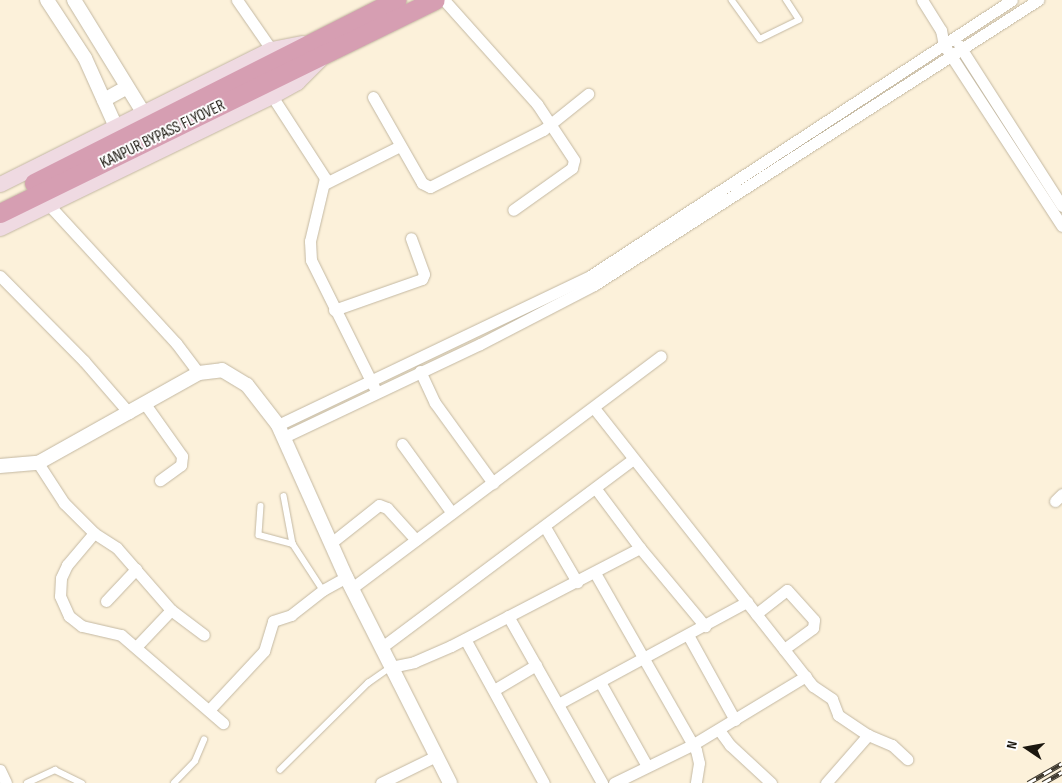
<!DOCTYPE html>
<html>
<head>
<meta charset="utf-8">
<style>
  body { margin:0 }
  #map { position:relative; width:1062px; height:783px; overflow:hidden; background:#fcf1da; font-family:"Sofia Sans Condensed",sans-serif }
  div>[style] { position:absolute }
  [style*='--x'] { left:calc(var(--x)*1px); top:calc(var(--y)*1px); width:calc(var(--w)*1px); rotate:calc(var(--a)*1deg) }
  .roads { filter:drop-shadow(0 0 1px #c3b8a2) drop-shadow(0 0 1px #c3b8a2) }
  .service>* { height:5.5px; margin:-2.75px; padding:0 2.75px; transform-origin:2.75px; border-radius:2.75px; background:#fff }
  .minor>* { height:11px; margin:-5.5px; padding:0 5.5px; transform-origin:5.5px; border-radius:5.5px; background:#fff }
  .tertiary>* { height:14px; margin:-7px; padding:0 7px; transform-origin:7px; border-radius:7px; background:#fff }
  .secondary>* { height:15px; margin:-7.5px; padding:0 7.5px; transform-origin:7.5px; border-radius:7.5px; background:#efdae2 }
  .trunk>* { height:19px; margin:-9.5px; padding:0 9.5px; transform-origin:9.5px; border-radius:9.5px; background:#d69eb2 }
  .rail>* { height:5px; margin-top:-2.5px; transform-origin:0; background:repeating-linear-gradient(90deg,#fff 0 9px,#3e392f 0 18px); box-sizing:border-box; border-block:1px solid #3e392f }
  span { translate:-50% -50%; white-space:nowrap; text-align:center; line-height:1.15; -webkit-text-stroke:4px #fff; paint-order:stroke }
  .street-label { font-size:16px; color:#1b170f }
  .north { position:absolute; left:1002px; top:723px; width:50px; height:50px; -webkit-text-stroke:4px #fff; paint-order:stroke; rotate:282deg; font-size:14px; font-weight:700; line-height:20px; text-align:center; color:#1b170f }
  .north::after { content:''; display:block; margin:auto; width:18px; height:22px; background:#1b170f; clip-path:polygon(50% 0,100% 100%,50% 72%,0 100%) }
</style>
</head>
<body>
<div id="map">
  <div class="roads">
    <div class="service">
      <i style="--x:732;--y:0;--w:48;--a:54.3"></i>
      <i style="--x:760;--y:39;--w:43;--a:-26"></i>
      <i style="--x:799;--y:20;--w:24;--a:-123"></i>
      <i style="--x:284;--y:496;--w:49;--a:79.4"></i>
      <i style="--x:293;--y:544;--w:55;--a:56.9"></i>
      <i style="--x:261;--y:506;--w:29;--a:94"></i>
      <i style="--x:259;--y:535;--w:35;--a:15"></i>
      <i style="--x:280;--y:770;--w:124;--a:-44.7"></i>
      <i style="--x:368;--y:683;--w:28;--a:-35"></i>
      <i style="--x:27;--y:783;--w:31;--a:-25"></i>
      <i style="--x:55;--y:770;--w:30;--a:26"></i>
      <i style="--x:174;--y:783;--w:30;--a:-46"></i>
      <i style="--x:195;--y:761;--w:23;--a:-67"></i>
    </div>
    <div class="minor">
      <i style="--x:237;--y:0;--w:60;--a:55.2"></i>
      <i style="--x:444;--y:0;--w:140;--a:48.2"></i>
      <i style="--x:537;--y:104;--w:67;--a:56.5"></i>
      <i style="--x:574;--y:160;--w:8;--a:104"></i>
      <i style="--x:572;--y:168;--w:72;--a:144.6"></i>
      <i style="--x:922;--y:0;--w:36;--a:58"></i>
      <i style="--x:941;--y:30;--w:15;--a:79"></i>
      <i style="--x:944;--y:45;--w:216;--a:56.9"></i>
      <i style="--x:959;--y:45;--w:191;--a:57.4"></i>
      <i style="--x:272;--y:96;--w:98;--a:57.1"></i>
      <i style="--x:325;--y:178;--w:65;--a:103.4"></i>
      <i style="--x:310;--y:241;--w:19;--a:87"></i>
      <i style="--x:311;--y:260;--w:142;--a:63.6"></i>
      <i style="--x:373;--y:97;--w:99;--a:60.3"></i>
      <i style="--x:422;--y:183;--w:9;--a:27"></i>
      <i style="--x:430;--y:187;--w:127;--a:-26.8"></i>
      <i style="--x:543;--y:130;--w:58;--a:-38.7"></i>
      <i style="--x:326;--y:183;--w:83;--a:-26.6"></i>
      <i style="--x:49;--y:205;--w:188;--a:47.4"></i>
      <i style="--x:176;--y:343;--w:38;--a:53"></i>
      <i style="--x:0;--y:276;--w:120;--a:45.3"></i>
      <i style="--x:84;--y:361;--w:69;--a:49.1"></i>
      <i style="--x:334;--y:310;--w:93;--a:-19.4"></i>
      <i style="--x:422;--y:279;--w:5;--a:-68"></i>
      <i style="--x:424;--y:274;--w:38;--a:-110"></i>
      <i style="--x:420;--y:371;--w:35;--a:65"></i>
      <i style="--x:435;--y:403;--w:99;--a:54.1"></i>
      <i style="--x:145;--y:404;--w:64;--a:54.6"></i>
      <i style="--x:182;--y:456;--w:9;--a:96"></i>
      <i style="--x:181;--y:465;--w:26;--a:144"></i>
      <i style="--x:594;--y:408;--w:354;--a:51.8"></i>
      <i style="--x:813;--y:686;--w:23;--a:34"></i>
      <i style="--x:832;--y:699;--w:17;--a:69"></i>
      <i style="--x:838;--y:715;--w:36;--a:34"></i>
      <i style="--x:868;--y:735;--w:26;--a:23"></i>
      <i style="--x:892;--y:745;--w:21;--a:43"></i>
      <i style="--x:278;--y:425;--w:346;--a:-25.5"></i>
      <i style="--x:590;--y:276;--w:504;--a:-33.19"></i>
      <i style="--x:284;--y:437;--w:217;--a:-25.4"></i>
      <i style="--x:480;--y:344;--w:128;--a:-27.4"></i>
      <i style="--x:594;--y:285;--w:528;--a:-32.7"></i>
      <i style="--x:402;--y:444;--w:85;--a:54.1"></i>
      <i style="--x:38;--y:463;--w:48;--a:57"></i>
      <i style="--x:64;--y:503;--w:42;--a:45"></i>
      <i style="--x:94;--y:533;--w:27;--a:33"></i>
      <i style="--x:117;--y:548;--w:82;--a:48.9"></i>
      <i style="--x:171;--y:610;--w:41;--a:37.1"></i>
      <i style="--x:596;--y:489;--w:74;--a:53.3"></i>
      <i style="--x:640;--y:548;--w:102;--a:50.2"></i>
      <i style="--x:1055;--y:501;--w:10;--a:-45"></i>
      <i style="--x:545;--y:527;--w:64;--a:59.8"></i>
      <i style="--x:94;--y:533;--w:42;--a:130.2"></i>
      <i style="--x:67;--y:565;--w:14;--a:115"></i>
      <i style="--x:61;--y:578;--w:18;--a:93"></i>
      <i style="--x:60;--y:596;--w:22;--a:66"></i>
      <i style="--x:69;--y:616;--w:16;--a:38"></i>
      <i style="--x:82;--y:626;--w:40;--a:13"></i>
      <i style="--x:121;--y:635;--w:135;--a:40.8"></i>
      <i style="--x:331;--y:543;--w:61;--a:-38.4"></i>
      <i style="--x:379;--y:505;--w:9;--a:21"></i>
      <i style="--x:387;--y:508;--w:43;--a:47.8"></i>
      <i style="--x:595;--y:573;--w:204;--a:60.3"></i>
      <i style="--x:696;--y:750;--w:13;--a:77"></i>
      <i style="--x:699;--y:763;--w:20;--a:99"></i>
      <i style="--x:352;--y:588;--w:386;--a:-36.9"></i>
      <i style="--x:106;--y:601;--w:44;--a:-46.8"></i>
      <i style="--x:756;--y:614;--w:39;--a:-38"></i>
      <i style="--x:787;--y:590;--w:40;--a:48"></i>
      <i style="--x:814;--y:620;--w:8;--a:97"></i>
      <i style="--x:813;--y:628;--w:36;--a:144"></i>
      <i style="--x:508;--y:616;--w:192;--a:60.6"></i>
      <i style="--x:688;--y:635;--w:97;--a:61.1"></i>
      <i style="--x:465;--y:639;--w:164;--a:61.3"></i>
      <i style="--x:136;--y:647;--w:51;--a:-46.6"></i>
      <i style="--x:382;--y:647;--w:314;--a:-36.8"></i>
      <i style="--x:391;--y:667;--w:24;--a:-12"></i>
      <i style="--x:414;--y:662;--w:40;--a:-23.4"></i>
      <i style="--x:451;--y:646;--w:213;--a:-27.4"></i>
      <i style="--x:600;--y:682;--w:96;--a:60.8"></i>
      <i style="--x:494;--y:690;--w:49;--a:-30.8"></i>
      <i style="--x:558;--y:704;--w:215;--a:-28.4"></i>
      <i style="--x:209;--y:710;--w:81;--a:-47"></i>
      <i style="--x:264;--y:651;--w:31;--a:-73"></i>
      <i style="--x:273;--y:621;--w:19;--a:-18"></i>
      <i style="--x:291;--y:615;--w:41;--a:-38"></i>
      <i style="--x:323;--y:590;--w:26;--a:-29"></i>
      <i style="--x:719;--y:730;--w:19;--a:54"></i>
      <i style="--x:730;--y:745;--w:56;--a:42.8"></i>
      <i style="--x:0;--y:770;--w:14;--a:65"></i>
      <i style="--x:381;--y:783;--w:61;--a:-26.1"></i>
      <i style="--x:614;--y:783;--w:87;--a:-26"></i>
      <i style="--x:692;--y:745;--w:133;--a:-31.2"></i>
      <i style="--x:826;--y:783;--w:64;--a:-48.8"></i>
    </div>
    <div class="tertiary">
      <i style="--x:47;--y:0;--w:69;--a:56.8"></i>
      <i style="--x:85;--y:58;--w:76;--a:65.8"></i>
      <i style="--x:74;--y:0;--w:134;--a:58.4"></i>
      <i style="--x:104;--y:100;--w:26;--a:-29"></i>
      <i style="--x:0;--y:466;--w:38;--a:-5"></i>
      <i style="--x:38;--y:463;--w:184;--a:-29.2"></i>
      <i style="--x:199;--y:373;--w:23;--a:-7"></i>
      <i style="--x:222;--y:370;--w:29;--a:31"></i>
      <i style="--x:247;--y:385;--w:51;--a:52.2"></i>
      <i style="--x:278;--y:425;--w:167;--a:65.9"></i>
      <i style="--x:346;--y:577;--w:231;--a:63.2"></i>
    </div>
    <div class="secondary">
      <i style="--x:0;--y:184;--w:303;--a:-26.5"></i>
      <i style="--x:271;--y:49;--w:31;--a:-11"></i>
      <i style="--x:0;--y:228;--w:302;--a:-25.9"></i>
      <i style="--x:272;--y:96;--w:29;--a:-29"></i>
      <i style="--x:297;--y:82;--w:33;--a:-45"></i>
    </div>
    <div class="trunk">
      <i style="--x:34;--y:183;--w:406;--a:-26.8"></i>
      <i style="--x:0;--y:213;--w:484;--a:-26.1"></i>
    </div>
  </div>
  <div class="rail">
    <i style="--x:1028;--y:783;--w:39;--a:-30"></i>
    <i style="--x:1043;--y:783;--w:22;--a:-30"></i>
  </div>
  <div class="street-label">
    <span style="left:163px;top:135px;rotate:-26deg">KANPUR BYPASS FLYOVER</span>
  </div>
  <div class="north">N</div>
</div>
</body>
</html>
